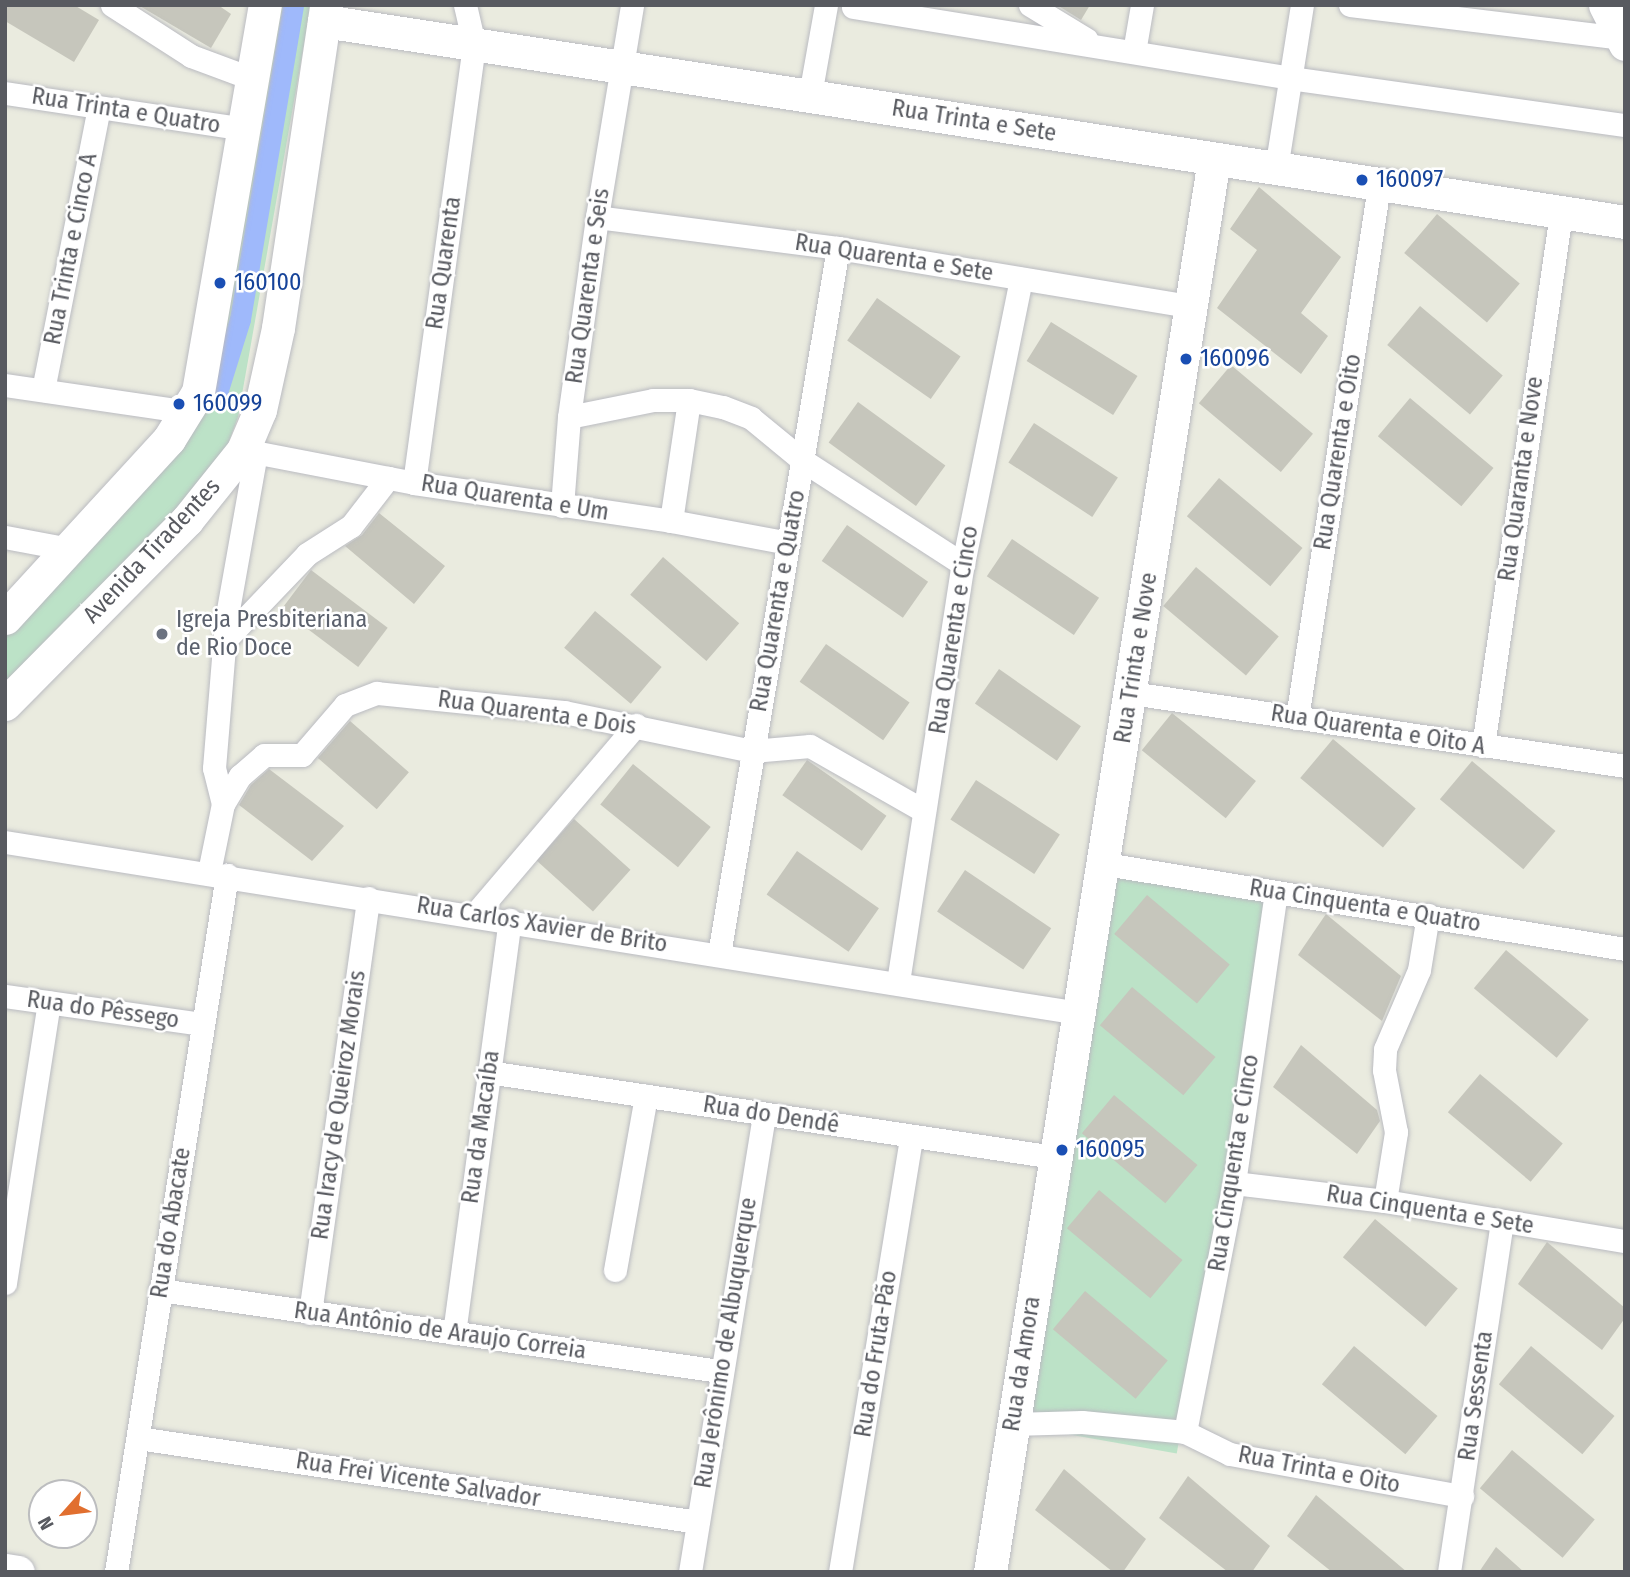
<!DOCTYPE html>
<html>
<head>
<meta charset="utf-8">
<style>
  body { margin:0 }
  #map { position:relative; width:1630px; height:1577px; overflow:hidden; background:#eaebdf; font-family:"Fira Sans Condensed",sans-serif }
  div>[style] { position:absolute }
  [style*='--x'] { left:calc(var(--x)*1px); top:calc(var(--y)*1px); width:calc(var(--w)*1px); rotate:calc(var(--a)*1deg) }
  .green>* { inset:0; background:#bce2c7; transform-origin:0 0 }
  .canal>* { height:21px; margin:-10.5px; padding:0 10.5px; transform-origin:10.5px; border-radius:10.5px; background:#9fb9fb }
  .building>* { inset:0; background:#c6c6bc; transform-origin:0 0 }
  .roads { filter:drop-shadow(0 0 2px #babbc1) drop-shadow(0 0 2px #babbc1) }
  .street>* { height:23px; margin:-11.5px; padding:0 11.5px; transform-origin:11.5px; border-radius:11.5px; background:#fff }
  .secondary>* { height:33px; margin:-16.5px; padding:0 16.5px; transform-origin:16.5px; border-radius:16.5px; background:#fff }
  .dots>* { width:19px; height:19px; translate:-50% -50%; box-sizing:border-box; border:4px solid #fff; border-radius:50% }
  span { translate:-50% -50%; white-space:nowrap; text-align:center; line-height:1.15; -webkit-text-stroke:5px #fff; paint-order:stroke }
  .street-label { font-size:24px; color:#585a60 }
  .transit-label { font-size:24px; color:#164399 }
  .left { translate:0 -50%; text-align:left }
  .worship-label { font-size:24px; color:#5b616d }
  .frame { position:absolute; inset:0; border:7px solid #585a60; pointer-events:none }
  .north { position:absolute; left:28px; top:1479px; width:70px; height:70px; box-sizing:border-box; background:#fff; border:2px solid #bcbdbf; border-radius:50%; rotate:242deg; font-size:19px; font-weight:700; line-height:28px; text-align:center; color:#585a60 }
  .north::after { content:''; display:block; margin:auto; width:24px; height:32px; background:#e16f2f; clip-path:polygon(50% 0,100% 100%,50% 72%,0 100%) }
</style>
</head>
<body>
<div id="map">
  <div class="green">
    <i style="clip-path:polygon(266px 5px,311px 5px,238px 417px,212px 487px,5px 685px,5px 638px,155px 473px,198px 404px)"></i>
    <i style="left:1105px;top:864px;width:173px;height:568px;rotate:10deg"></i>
  </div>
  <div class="canal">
    <i style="--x:215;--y:399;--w:84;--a:-72.6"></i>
    <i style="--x:240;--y:319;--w:318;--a:-80.4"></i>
  </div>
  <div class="building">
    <i style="clip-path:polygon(5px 5px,74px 5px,99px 20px,74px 62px,5px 21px)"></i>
    <i style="clip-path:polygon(138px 5px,218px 5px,231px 14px,211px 48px)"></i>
    <i style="clip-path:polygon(1057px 5px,1090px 5px,1081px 20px)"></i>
    <i style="clip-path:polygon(1259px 187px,1341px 257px,1301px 313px,1328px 336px,1301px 374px,1217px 308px,1257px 250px,1230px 229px)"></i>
    <i style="left:1437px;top:214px;width:108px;height:51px;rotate:40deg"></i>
    <i style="left:877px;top:298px;width:102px;height:52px;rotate:35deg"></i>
    <i style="left:1420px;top:306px;width:108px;height:51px;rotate:40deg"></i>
    <i style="left:1051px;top:322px;width:102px;height:46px;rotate:32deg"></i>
    <i style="left:1231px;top:365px;width:107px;height:50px;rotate:40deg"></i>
    <i style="left:1410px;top:398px;width:109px;height:50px;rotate:40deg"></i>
    <i style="left:858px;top:402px;width:108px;height:50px;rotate:36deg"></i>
    <i style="left:1034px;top:423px;width:100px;height:47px;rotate:33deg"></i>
    <i style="left:1219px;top:478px;width:109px;height:50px;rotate:40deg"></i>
    <i style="clip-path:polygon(379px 513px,445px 566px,414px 604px,345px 546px,362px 535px)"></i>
    <i style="left:847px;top:525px;width:99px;height:44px;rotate:35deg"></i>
    <i style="left:1012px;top:539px;width:105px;height:45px;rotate:34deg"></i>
    <i style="left:663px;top:557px;width:101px;height:50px;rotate:41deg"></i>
    <i style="left:1196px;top:567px;width:108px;height:51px;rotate:40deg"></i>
    <i style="left:311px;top:570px;width:96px;height:49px;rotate:37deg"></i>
    <i style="left:595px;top:611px;width:87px;height:48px;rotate:40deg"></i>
    <i style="left:826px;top:644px;width:102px;height:46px;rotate:35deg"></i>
    <i style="left:999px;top:669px;width:100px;height:42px;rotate:35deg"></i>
    <i style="left:1172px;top:713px;width:108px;height:48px;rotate:39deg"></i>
    <i style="left:350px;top:721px;width:78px;height:49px;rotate:41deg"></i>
    <i style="left:1333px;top:739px;width:108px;height:51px;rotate:40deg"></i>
    <i style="left:807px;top:760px;width:97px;height:43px;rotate:35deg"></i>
    <i style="left:1472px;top:761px;width:109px;height:50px;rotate:40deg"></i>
    <i style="left:633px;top:764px;width:100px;height:52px;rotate:39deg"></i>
    <i style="clip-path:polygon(269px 769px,344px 826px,312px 861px,239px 805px,251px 785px)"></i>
    <i style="left:976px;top:780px;width:100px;height:47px;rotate:33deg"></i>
    <i style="left:574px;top:819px;width:76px;height:56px;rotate:42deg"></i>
    <i style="left:797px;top:851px;width:100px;height:53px;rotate:35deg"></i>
    <i style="left:965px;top:870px;width:104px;height:50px;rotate:34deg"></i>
    <i style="left:1147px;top:895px;width:108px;height:51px;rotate:40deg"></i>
    <i style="clip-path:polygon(1326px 914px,1401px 976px,1382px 1021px,1298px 955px)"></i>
    <i style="left:1506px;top:950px;width:108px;height:50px;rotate:40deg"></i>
    <i style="left:1132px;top:987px;width:109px;height:50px;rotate:40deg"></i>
    <i style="clip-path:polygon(1301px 1045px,1377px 1110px,1380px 1121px,1357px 1154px,1273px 1087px)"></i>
    <i style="left:1480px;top:1074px;width:108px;height:50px;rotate:40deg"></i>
    <i style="left:1114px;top:1095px;width:109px;height:50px;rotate:40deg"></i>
    <i style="left:1099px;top:1190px;width:109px;height:50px;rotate:40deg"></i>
    <i style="left:1375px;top:1219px;width:108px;height:50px;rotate:40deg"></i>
    <i style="clip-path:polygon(1547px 1242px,1625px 1308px,1625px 1318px,1602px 1350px,1518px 1284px)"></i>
    <i style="left:1085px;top:1291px;width:108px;height:50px;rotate:40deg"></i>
    <i style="left:1354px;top:1346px;width:109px;height:50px;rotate:40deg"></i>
    <i style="left:1531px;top:1346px;width:109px;height:50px;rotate:40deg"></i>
    <i style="left:1512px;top:1450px;width:108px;height:50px;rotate:40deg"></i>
    <i style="clip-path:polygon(1064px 1469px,1146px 1539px,1123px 1572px,1113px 1572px,1035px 1510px)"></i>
    <i style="clip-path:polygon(1188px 1476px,1270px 1546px,1252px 1572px,1228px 1572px,1159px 1518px)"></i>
    <i style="clip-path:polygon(1316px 1495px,1407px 1572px,1332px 1572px,1287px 1536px)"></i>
    <i style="clip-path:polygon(1496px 1547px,1524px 1572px,1479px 1572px)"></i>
  </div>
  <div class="roads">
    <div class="street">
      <i style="--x:112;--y:5;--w:94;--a:32.8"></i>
      <i style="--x:191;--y:56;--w:66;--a:20.4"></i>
      <i style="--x:1030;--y:5;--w:66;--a:31.3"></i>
      <i style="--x:1350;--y:5;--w:273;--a:6.9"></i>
      <i style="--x:853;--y:7;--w:443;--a:9.2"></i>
      <i style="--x:1290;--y:78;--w:338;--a:8"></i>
      <i style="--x:1134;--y:52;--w:48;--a:-80.3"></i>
      <i style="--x:5;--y:93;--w:244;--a:8.5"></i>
      <i style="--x:810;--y:95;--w:91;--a:-79.9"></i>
      <i style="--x:1276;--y:169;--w:166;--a:-81"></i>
      <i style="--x:597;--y:217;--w:243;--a:7.3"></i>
      <i style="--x:838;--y:248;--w:357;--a:9.4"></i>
      <i style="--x:5;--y:385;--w:186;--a:8.3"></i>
      <i style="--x:43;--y:390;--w:288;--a:-78.8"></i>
      <i style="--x:569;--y:417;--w:86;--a:-11.4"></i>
      <i style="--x:653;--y:400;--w:36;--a:0"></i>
      <i style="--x:689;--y:400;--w:35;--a:12"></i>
      <i style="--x:723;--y:407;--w:30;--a:21"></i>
      <i style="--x:751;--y:418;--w:66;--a:39.5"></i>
      <i style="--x:802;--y:460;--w:192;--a:32.9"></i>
      <i style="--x:243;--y:450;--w:174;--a:10.9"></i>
      <i style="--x:414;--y:483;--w:260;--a:8.4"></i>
      <i style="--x:671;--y:521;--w:119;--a:10.6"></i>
      <i style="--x:414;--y:483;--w:443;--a:-82.2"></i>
      <i style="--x:474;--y:44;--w:40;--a:-103"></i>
      <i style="--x:562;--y:506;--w:89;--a:-85.5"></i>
      <i style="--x:569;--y:417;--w:202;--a:-82"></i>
      <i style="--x:597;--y:217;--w:215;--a:-80.6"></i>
      <i style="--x:671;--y:521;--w:122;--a:-81.5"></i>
      <i style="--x:5;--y:537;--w:65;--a:10.6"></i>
      <i style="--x:224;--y:641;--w:120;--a:-46.3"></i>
      <i style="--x:307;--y:554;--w:52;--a:-32.5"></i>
      <i style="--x:351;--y:526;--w:61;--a:-52.4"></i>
      <i style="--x:1131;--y:693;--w:499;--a:8.4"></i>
      <i style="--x:1297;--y:718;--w:538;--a:-81.24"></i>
      <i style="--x:1483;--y:746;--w:539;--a:-81.67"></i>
      <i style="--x:223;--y:804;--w:33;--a:-59"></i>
      <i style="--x:240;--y:776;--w:32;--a:-41"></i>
      <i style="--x:264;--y:755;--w:38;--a:0"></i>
      <i style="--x:302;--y:755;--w:66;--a:-49.3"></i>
      <i style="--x:345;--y:705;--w:34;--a:-21"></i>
      <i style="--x:377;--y:693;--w:188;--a:5.8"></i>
      <i style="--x:564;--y:712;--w:192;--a:11.7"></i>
      <i style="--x:752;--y:751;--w:58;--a:-4.9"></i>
      <i style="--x:810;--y:746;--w:131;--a:29.7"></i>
      <i style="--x:5;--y:842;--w:1087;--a:9.05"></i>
      <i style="--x:1105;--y:864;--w:527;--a:9.28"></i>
      <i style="--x:209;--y:872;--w:69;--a:-78.4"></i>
      <i style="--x:223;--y:804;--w:37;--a:-104"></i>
      <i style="--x:214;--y:768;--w:147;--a:-85.3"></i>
      <i style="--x:226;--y:621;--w:171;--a:-79.9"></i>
      <i style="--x:476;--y:913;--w:247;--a:-49.6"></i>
      <i style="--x:719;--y:954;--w:716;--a:-80.43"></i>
      <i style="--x:898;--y:982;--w:423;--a:-81.2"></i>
      <i style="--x:963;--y:564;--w:291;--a:-78.5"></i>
      <i style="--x:5;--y:996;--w:198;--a:8.1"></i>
      <i style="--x:488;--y:1072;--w:572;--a:8.54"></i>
      <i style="--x:1234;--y:1183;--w:152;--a:6.8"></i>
      <i style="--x:1385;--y:1201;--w:243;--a:9.5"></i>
      <i style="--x:1385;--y:1201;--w:70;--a:-80.9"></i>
      <i style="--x:1396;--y:1132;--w:63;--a:-101"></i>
      <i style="--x:1384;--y:1070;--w:21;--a:-87"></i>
      <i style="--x:1385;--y:1049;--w:86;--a:-66.7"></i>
      <i style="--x:1419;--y:970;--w:56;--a:-80.7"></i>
      <i style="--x:615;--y:1270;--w:177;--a:-79.9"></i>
      <i style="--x:5;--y:1283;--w:284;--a:-81.1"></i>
      <i style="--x:160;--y:1290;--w:565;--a:8.24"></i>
      <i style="--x:310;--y:1313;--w:419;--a:-82"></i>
      <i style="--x:454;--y:1333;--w:417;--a:-82.3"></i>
      <i style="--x:1013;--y:1424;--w:69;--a:-1.7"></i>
      <i style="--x:1082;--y:1422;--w:103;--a:5.5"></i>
      <i style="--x:1185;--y:1432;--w:50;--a:26.1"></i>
      <i style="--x:1230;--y:1454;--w:236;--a:10.3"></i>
      <i style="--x:1185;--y:1432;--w:254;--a:-78.9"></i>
      <i style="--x:1234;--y:1183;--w:293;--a:-81.8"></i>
      <i style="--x:138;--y:1438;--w:566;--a:8.53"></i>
      <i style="--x:116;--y:1572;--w:706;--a:-80.95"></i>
      <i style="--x:690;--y:1572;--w:464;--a:-80.8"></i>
      <i style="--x:840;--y:1572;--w:441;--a:-80.7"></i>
      <i style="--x:1449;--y:1572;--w:355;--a:-81.4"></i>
    </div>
    <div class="secondary">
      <i style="--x:1605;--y:5;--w:44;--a:62.9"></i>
      <i style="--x:324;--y:21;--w:1316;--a:8.78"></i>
      <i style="--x:5;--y:618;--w:243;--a:-47.5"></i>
      <i style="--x:169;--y:439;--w:55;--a:-58.3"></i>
      <i style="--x:198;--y:392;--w:393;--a:-80.2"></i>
      <i style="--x:5;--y:704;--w:259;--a:-45.3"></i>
      <i style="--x:187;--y:520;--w:90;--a:-51.3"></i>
      <i style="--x:243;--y:450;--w:43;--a:-67"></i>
      <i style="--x:260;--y:410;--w:84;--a:-77.6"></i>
      <i style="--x:278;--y:328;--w:327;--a:-81.5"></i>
      <i style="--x:5;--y:1570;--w:13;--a:9"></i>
      <i style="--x:990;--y:1572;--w:1431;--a:-80.99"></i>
    </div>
  </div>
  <div class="dots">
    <i style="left:1362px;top:180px;background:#1a4fb4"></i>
    <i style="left:220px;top:283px;background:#1a4fb4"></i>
    <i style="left:1186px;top:359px;background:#1a4fb4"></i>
    <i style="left:179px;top:404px;background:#1a4fb4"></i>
    <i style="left:162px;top:634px;background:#6b7280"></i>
    <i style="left:1062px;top:1150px;background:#1a4fb4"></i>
  </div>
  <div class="street-label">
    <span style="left:126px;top:111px;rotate:9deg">Rua Trinta e Quatro</span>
    <span style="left:974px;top:121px;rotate:9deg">Rua Trinta e Sete</span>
    <span style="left:71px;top:249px;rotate:-79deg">Rua Trinta e Cinco A</span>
    <span style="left:894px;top:258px;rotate:9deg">Rua Quarenta e Sete</span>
    <span style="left:444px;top:263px;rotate:-82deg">Rua Quarenta</span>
    <span style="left:588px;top:286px;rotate:-82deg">Rua Quarenta e Seis</span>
    <span style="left:1338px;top:452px;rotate:-81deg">Rua Quarenta e Oito</span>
    <span style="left:1521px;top:479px;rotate:-82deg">Rua Quaranta e Nove</span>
    <span style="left:515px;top:498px;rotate:9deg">Rua Quarenta e Um</span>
    <span style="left:152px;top:551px;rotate:-47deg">Avenida Tiradentes</span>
    <span style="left:778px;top:601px;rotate:-80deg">Rua Quarenta e Quatro</span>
    <span style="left:954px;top:630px;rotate:-81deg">Rua Quarenta e Cinco</span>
    <span style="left:1136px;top:658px;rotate:-81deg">Rua Trinta e Nove</span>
    <span style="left:537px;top:713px;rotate:8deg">Rua Quarenta e Dois</span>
    <span style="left:1378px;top:730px;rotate:9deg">Rua Quarenta e Oito A</span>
    <span style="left:1365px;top:906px;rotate:9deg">Rua Cinquenta e Quatro</span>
    <span style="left:542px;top:925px;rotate:9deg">Rua Carlos Xavier de Brito</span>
    <span style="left:103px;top:1010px;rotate:8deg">Rua do Pêssego</span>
    <span style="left:339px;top:1105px;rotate:-82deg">Rua Iracy de Queiroz Morais</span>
    <span style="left:771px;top:1115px;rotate:9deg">Rua do Dendê</span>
    <span style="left:481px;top:1127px;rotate:-82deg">Rua da Macaíba</span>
    <span style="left:1234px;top:1163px;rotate:-81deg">Rua Cinquenta e Cinco</span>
    <span style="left:1430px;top:1210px;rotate:9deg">Rua Cinquenta e Sete</span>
    <span style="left:171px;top:1223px;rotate:-81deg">Rua do Abacate</span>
    <span style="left:440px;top:1331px;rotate:8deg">Rua Antônio de Araujo Correia</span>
    <span style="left:726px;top:1343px;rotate:-81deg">Rua Jerônimo de Albuquerque</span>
    <span style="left:876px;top:1354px;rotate:-81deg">Rua do Fruta-Pão</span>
    <span style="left:1022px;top:1364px;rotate:-81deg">Rua da Amora</span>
    <span style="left:1476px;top:1396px;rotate:-82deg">Rua Sessenta</span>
    <span style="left:1319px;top:1470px;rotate:11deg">Rua Trinta e Oito</span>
    <span style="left:418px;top:1480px;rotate:9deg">Rua Frei Vicente Salvador</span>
  </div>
  <div class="transit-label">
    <span class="left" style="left:1376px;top:180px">160097</span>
    <span class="left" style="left:234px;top:283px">160100</span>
    <span class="left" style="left:1200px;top:359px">160096</span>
    <span class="left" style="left:193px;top:404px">160099</span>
    <span class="left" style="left:1076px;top:1150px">160095</span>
  </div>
  <div class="worship-label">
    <span class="left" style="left:176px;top:634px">Igreja Presbiteriana<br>de Rio Doce</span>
  </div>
  <div class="frame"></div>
  <div class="north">N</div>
</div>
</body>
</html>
